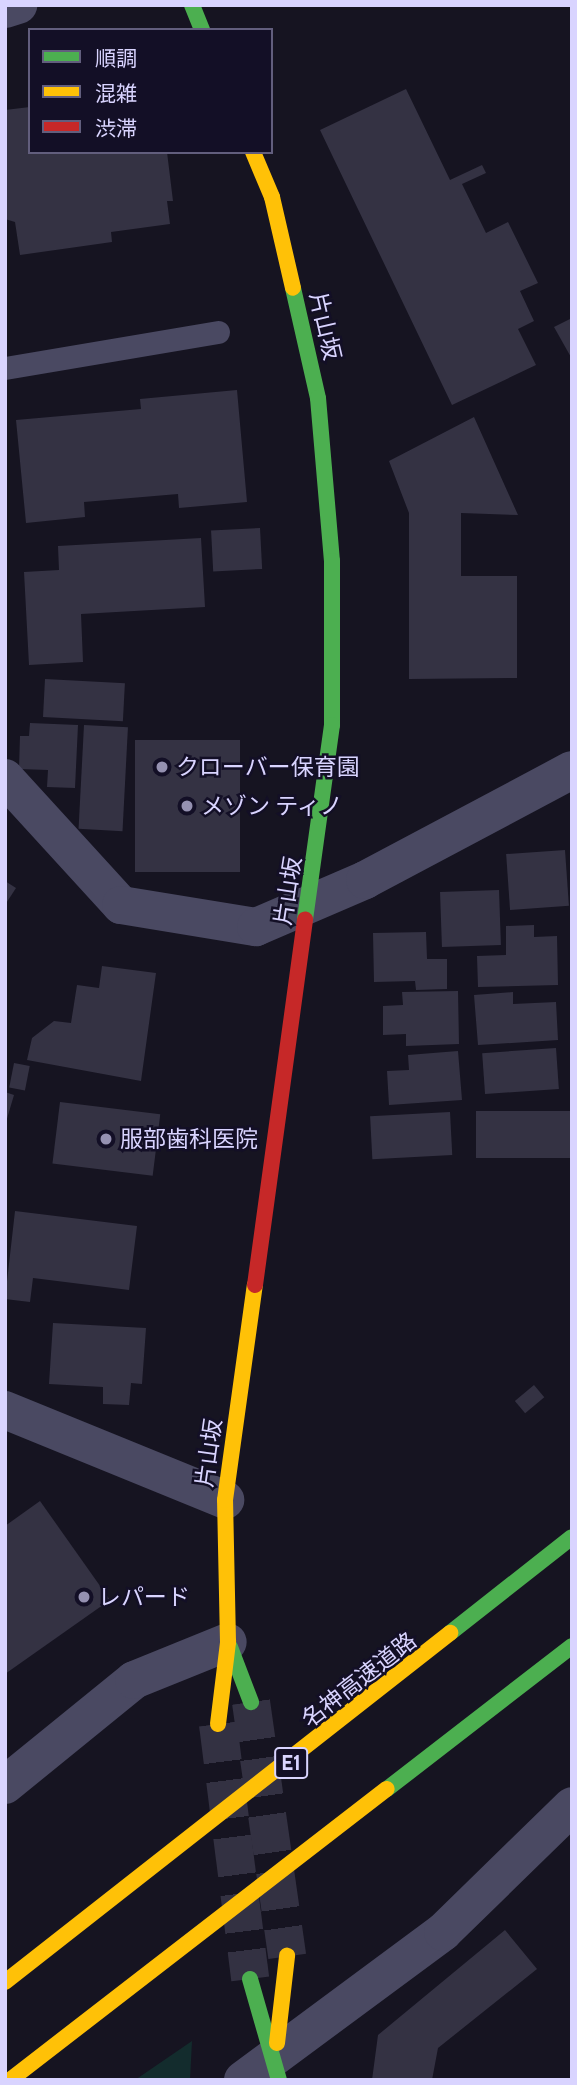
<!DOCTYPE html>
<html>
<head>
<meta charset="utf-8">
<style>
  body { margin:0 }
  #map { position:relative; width:577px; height:2085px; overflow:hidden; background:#161421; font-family:Cabin,"Noto Sans JP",sans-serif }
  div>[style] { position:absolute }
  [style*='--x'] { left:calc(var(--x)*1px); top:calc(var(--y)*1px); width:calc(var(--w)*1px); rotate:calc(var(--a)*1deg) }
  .green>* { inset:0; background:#132c2d }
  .building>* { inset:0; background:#343243; transform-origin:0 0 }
  .secondary-tunnel>* { height:38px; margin-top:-19px; transform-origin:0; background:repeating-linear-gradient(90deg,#333142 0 38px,transparent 0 57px) }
  .lane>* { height:23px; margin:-11.5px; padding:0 11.5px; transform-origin:11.5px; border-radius:11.5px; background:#4a4962 }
  .street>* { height:38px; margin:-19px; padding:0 19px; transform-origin:19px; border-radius:19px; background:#4a4962 }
  .fast>* { height:16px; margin:-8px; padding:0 8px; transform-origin:8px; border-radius:8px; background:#4caf50 }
  .slow>* { height:16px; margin:-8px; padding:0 8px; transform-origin:8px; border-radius:8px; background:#ffc107 }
  .jam>* { height:16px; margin:-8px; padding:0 8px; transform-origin:8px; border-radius:8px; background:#c62828 }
  .dots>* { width:19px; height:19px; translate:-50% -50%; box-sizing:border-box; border:4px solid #130f26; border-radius:50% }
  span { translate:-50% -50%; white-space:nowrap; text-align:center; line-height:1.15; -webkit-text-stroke:5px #130f26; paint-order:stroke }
  .shield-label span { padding:2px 5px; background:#130f26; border:2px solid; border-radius:5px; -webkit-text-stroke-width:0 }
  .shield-label { font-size:21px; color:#d9d4ff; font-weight:700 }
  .street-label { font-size:23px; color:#d9d4ff }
  .poi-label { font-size:23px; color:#d9d4ff }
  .left { translate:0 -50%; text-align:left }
  .frame { position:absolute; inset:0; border:7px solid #d9d4ff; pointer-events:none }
  .legend { position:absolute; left:28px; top:28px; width:245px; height:126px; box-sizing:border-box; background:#130f26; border:2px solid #625e7d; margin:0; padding:9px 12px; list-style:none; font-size:21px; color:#d9d4ff }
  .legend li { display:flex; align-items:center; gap:14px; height:35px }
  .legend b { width:35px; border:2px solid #625e7d }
</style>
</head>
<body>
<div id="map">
  <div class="green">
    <i style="clip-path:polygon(192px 2041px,190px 2080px,135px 2080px)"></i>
  </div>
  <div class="building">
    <i style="clip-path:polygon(406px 89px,450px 180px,482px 165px,486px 173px,462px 184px,486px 233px,508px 222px,538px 283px,520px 291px,534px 321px,518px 329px,536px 365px,452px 405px,320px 130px)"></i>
    <i style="clip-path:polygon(30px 107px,30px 152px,167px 152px,173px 201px,167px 201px,170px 224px,111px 232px,112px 242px,20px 255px,15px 222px,5px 219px,5px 110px)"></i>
    <i style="clip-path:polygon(572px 318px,572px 359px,554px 327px)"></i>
    <i style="clip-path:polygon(237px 390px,247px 502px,179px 508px,178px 494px,84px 502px,85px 517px,26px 523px,16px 420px,141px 409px,140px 399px)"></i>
    <i style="clip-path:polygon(474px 417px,518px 515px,461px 513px,461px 576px,517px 576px,517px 678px,409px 679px,409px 513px,389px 461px)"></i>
    <i style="left:260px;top:528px;width:41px;height:49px;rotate:87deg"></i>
    <i style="clip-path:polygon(201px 538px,205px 607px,81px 614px,83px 662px,29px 665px,24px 572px,59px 570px,58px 546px)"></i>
    <i style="left:45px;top:679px;width:80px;height:38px;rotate:3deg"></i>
    <i style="clip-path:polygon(30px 723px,78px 725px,75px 788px,47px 787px,48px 770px,19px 769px,20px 736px,29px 736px)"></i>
    <i style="left:84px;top:725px;width:44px;height:104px;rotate:3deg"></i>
    <i style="left:135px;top:740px;width:105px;height:132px"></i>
    <i style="left:565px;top:850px;width:56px;height:59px;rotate:86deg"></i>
    <i style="clip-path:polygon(5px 881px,16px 888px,5px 905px)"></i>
    <i style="left:499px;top:890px;width:55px;height:59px;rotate:88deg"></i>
    <i style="clip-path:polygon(534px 925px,534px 937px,557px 936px,558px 985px,478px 987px,477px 956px,506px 955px,506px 926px)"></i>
    <i style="clip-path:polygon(426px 932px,427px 959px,447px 959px,447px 989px,416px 990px,415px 981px,374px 982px,373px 933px)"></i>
    <i style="clip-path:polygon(102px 966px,156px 973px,141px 1081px,27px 1060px,32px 1038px,54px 1021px,71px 1023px,77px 985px,99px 988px)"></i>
    <i style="clip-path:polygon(458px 991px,459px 1044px,406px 1046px,406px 1034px,383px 1035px,383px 1006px,403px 1005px,402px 992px)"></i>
    <i style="clip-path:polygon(513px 992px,513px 1004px,556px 1002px,558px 1040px,478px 1045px,474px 995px)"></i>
    <i style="left:556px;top:1048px;width:41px;height:74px;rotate:86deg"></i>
    <i style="clip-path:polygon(458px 1051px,462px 1100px,389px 1105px,387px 1071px,409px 1070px,408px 1055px)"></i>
    <i style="left:14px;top:1063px;width:16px;height:25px;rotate:11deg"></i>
    <i style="clip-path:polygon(5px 1092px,14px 1095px,6px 1122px,5px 1121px)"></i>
    <i style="left:60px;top:1102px;width:101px;height:62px;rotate:7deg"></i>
    <i style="left:572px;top:1111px;width:47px;height:96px;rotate:90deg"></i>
    <i style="left:450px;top:1112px;width:43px;height:80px;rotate:87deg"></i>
    <i style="clip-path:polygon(15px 1211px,137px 1226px,129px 1290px,33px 1278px,30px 1302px,5px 1299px)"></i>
    <i style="clip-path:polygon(53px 1323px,146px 1328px,142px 1384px,131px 1383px,129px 1405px,103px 1404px,103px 1387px,49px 1384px)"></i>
    <i style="left:534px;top:1385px;width:16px;height:25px;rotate:50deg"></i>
    <i style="clip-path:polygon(40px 1501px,110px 1600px,5px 1674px,5px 1526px)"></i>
    <i style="clip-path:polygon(505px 1930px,537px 1969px,438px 2048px,432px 2080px,372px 2080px,378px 2035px)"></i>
  </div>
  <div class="secondary-tunnel">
    <i style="--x:251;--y:1702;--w:257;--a:81.9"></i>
    <i style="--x:218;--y:1724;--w:257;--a:82.8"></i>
  </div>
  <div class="lane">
    <i style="--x:5;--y:368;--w:216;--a:-9.6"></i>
  </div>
  <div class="street">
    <i style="--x:5;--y:9;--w:14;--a:-17"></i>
    <i style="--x:5;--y:778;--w:172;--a:47.6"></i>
    <i style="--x:121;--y:905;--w:137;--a:9.3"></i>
    <i style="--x:256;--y:927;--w:119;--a:-23.3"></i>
    <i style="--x:365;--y:880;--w:234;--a:-28"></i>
    <i style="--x:5;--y:1410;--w:238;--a:22.2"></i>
    <i style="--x:5;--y:1785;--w:166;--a:-39.1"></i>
    <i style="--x:134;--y:1680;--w:101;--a:-22"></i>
    <i style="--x:243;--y:2080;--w:249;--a:-36.5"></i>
    <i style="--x:443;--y:1932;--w:180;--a:-44.3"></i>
  </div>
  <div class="fast">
    <i style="--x:192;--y:5;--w:27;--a:68"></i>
    <i style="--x:293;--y:288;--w:113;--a:77.2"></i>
    <i style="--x:318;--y:398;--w:164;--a:85.1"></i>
    <i style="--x:332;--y:561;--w:164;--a:90"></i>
    <i style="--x:332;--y:725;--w:196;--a:97.9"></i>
    <i style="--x:450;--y:1633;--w:155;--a:-38.2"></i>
    <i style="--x:230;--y:1647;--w:59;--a:69.1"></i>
    <i style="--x:387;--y:1789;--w:234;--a:-37.7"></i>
    <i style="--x:250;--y:1979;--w:105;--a:74"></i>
  </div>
  <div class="slow">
    <i style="--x:253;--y:152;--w:49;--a:67.1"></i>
    <i style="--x:272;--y:197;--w:93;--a:77"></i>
    <i style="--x:218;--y:1724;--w:83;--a:-83"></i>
    <i style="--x:228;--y:1642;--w:142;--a:-91.2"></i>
    <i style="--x:225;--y:1500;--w:217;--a:-82.1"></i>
    <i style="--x:5;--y:1982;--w:566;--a:-38.11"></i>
    <i style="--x:277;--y:2043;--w:88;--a:-83.4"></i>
    <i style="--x:10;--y:2080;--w:476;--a:-37.7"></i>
  </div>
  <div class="jam">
    <i style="--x:255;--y:1285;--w:369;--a:-82.2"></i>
  </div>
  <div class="dots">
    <i style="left:162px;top:767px;background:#9591b1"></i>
    <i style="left:187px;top:806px;background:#9591b1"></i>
    <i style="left:106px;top:1139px;background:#9591b1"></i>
    <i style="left:84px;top:1597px;background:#9591b1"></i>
  </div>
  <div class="shield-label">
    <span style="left:291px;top:1763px">E1</span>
  </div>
  <div class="street-label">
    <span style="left:325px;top:326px;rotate:77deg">片山坂</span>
    <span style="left:288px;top:891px;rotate:-81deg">片山坂</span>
    <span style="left:209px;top:1453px;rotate:-82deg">片山坂</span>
    <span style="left:359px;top:1680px;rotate:-38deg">名神高速道路</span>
  </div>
  <div class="poi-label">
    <span class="left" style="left:176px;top:767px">クローバー保育園</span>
    <span class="left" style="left:201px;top:806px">メゾン ティノ</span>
    <span class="left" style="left:120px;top:1139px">服部歯科医院</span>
    <span class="left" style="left:98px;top:1597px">レパード</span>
  </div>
  <div class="frame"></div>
  <ul class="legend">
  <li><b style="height:9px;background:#4caf50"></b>順調</li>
  <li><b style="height:9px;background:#ffc107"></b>混雑</li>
  <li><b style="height:9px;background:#c62828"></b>渋滞</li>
  </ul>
</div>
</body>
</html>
